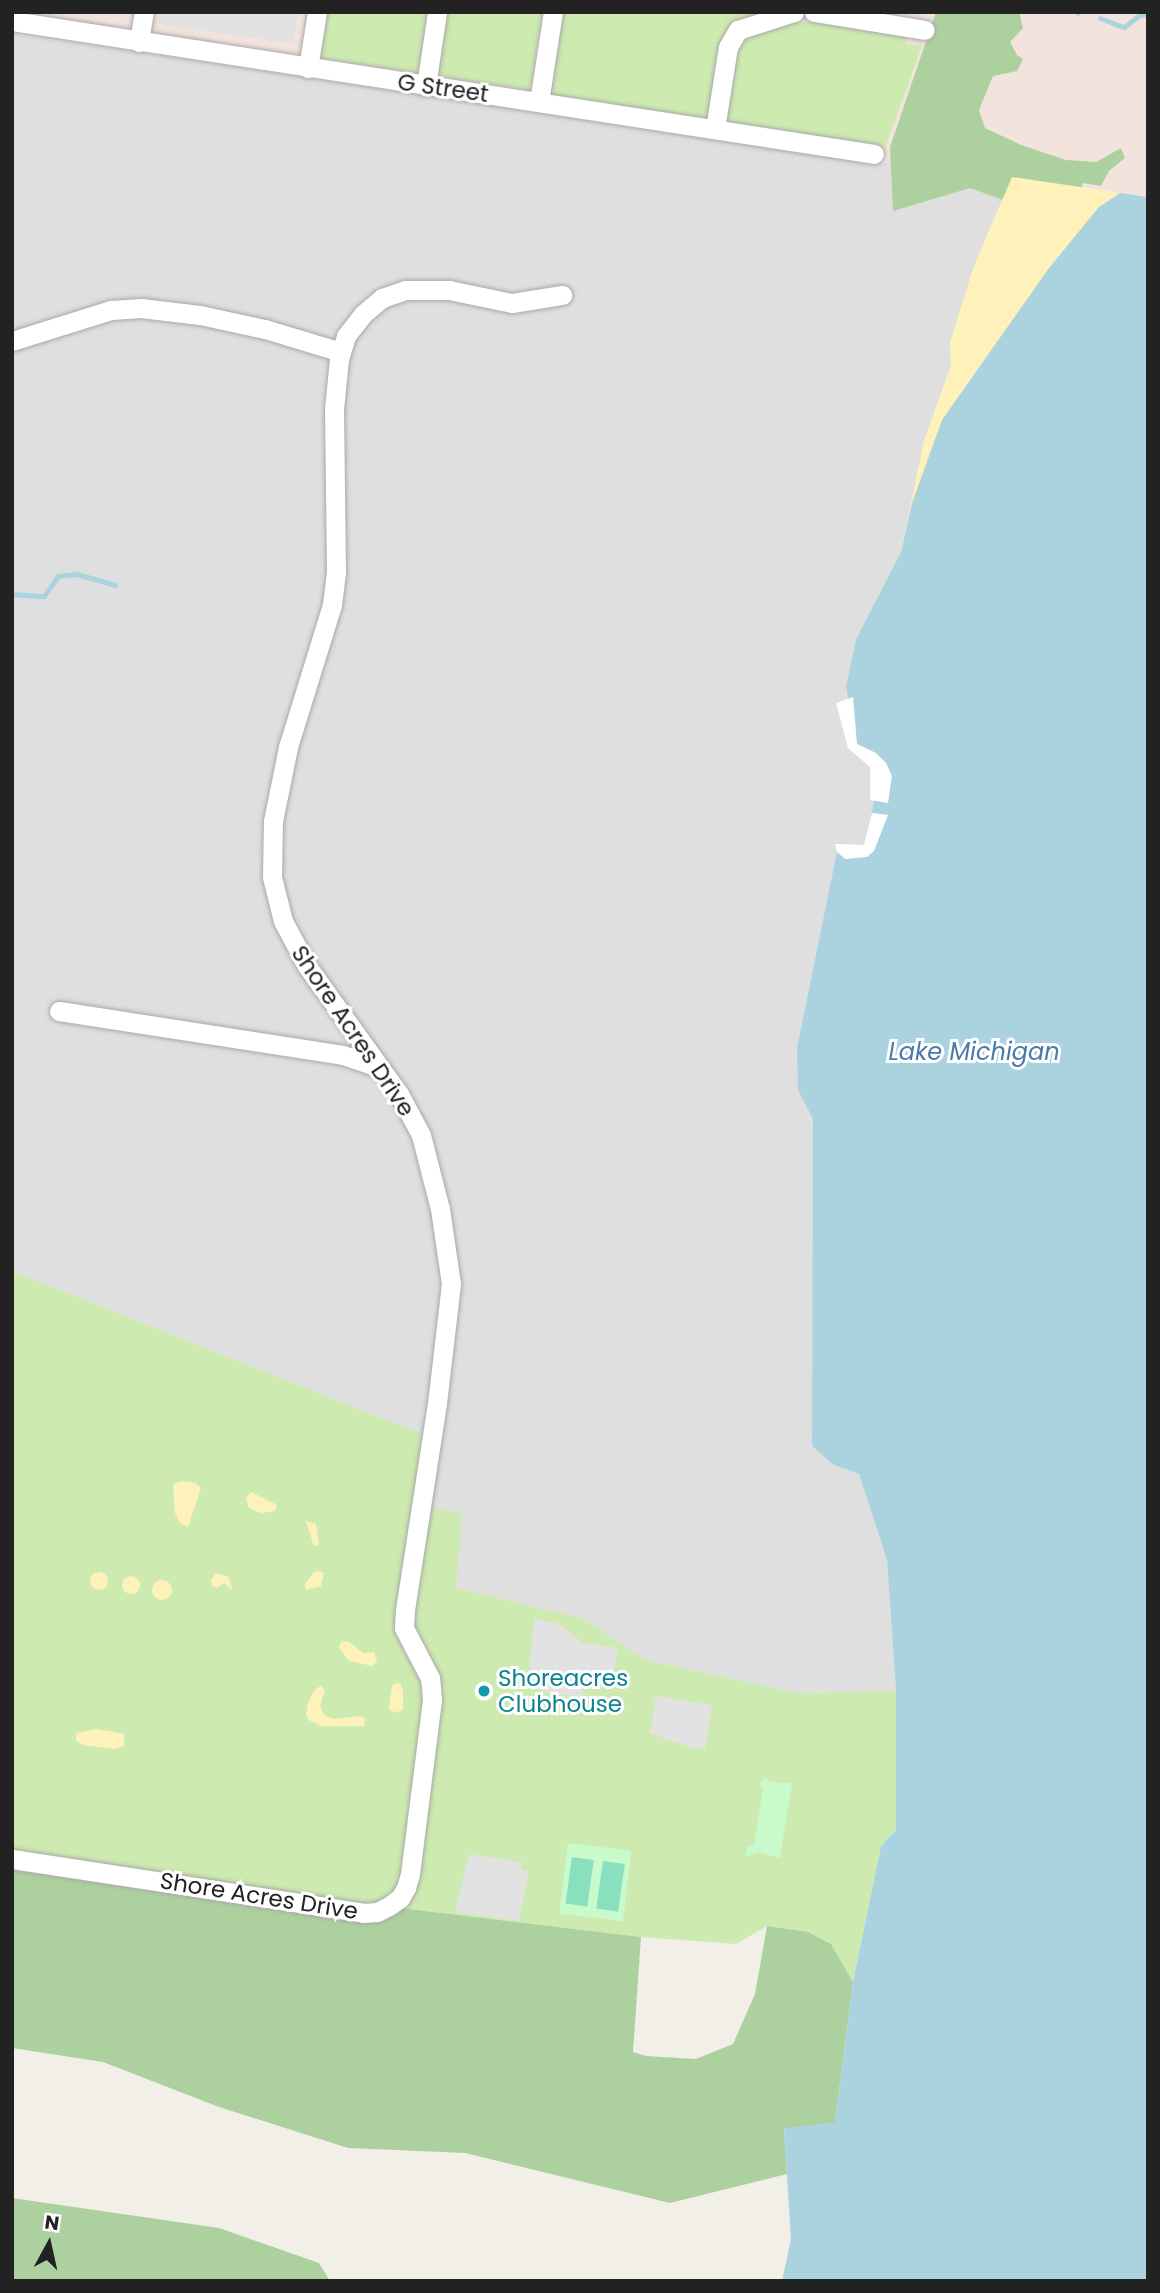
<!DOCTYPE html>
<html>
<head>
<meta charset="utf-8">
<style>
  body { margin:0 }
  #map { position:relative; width:1160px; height:2293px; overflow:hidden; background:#f2efe9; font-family:Poppins,sans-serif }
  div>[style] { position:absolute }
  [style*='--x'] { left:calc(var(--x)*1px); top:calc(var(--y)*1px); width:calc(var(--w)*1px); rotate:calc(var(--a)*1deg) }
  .residential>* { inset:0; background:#e0dfdf }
  .military>* { inset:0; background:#f3e3dd }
  .grass>* { inset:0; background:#cdebb0 }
  .forest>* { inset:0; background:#add19e }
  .sand>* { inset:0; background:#fff1ba }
  .round { border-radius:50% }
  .park>* { inset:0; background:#c8facc; transform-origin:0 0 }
  .pitch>* { inset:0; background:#88e0be; transform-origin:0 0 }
  .parking>* { inset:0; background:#e2e2e2 }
  .water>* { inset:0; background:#aad3df }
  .pier>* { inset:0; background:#fff }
  .stream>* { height:4.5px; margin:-2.25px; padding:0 2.25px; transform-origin:2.25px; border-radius:2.25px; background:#aad3df }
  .roads { filter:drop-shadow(0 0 2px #a9a9a9) drop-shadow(0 0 2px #a9a9a9) }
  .minor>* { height:19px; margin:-9.5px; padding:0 9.5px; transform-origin:9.5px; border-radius:9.5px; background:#fff }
  .dots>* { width:19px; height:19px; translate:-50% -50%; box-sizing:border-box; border:4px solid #fff; border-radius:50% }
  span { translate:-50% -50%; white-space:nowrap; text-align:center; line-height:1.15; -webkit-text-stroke:6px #fff; paint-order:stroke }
  .street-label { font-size:23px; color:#222 }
  .culture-label { font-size:23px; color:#0d838f }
  .left { translate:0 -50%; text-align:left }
  .water-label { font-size:24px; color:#4a7aab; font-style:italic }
  .frame { position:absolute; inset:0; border:14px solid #222; pointer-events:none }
  .north { position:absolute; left:14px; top:2209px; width:70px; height:70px; -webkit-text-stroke:5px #fff; paint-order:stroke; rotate:8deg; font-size:19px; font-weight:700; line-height:28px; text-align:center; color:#222 }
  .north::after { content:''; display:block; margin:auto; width:24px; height:32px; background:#222; clip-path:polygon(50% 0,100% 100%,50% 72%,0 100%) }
</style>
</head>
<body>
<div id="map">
  <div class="residential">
    <i style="clip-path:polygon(12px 34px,1012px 177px,974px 266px,950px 343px,951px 365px,924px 441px,901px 552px,856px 639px,846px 686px,876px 753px,881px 814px,798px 1090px,813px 1118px,834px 1465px,859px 1474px,887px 1560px,896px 1691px,798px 1693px,646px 1660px,582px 1618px,455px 1588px,462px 1514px,412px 1506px,423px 1435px,12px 1271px)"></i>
  </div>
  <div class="military">
    <i style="clip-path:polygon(12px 12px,1148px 12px,1148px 197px,888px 163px,12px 34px)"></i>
  </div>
  <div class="grass">
    <i style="clip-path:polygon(325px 12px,428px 12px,419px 73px,318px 58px)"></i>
    <i style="clip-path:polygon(443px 12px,542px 12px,530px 90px,433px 75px)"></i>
    <i style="clip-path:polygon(557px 12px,766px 12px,737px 22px,721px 39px,709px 122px,545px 97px)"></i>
    <i style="clip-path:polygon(813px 22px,907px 36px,905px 44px,922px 46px,885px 148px,721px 123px,732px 47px,743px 34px,777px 23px)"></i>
    <i style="clip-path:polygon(12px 1271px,424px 1435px,412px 1506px,462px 1513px,456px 1588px,582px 1618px,646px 1660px,798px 1693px,896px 1691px,896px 1830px,881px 1846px,853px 1982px,831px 1944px,808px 1932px,767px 1926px,736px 1944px,641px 1937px,367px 1904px,12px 1850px)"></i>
  </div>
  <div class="forest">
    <i style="clip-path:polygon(936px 12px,1019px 12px,1023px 28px,1010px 42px,1017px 55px,1023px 59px,1017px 71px,993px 76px,979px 110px,985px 128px,1021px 145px,1066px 160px,1096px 162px,1121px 148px,1125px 158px,1109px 171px,1101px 186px,1083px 183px,1071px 225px,970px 188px,893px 211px,890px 147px)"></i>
    <i style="clip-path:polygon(12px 1850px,367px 1904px,641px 1937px,633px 2052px,646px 2056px,696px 2059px,733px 2044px,755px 1994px,767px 1926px,808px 1932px,831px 1944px,853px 1982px,835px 2123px,784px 2129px,787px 2174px,670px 2203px,465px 2153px,348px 2148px,219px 2107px,103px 2062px,12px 2048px)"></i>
    <i style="clip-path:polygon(12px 2198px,219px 2228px,319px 2263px,330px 2281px,12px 2281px)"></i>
  </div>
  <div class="sand">
    <i style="clip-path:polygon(1012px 177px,1148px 197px,1148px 210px,846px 686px,856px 639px,901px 552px,924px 441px,951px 366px,950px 343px,974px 266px)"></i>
    <i style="clip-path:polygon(181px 1481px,195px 1483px,201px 1488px,188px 1527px,180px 1523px,175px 1513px,173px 1487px,175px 1483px)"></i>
    <i style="clip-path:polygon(251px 1492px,277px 1505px,275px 1511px,261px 1513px,249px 1508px,246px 1498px)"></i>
    <i style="clip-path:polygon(306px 1521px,316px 1524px,319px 1545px,314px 1546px)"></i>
    <i style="clip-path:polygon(319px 1571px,324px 1573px,321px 1586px,306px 1590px,305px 1584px,314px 1572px)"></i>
    <i class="round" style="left:90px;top:1572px;width:18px;height:18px"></i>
    <i style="clip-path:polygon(216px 1573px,229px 1577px,232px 1590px,224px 1583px,217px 1588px,212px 1586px,211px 1580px)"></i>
    <i class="round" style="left:122px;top:1576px;width:18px;height:18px"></i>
    <i class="round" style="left:152px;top:1580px;width:20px;height:20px"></i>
    <i style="clip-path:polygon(342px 1641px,349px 1642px,363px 1653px,374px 1652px,377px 1660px,373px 1666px,349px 1661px,339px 1647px)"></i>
    <i style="clip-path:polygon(396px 1683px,400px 1683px,403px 1691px,403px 1708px,398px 1713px,390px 1710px,389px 1706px,392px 1686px)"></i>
    <i style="clip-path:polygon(321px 1686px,325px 1690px,320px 1706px,324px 1715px,334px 1719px,360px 1716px,365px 1718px,364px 1726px,321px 1726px,309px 1720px,306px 1715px,308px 1702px,315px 1689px)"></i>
    <i style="clip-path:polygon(97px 1729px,124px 1734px,124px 1746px,115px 1749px,83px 1745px,76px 1741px,76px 1733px)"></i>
  </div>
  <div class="park">
    <i style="clip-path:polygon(765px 1778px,770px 1782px,792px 1783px,780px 1858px,759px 1852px,745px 1857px,748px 1846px,754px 1845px,763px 1788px,759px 1783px)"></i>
    <i style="left:568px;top:1843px;width:64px;height:71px;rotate:7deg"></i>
  </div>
  <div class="pitch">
    <i style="left:572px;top:1857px;width:22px;height:47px;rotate:8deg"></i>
    <i style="left:603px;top:1861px;width:22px;height:48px;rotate:8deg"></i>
  </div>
  <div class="parking">
    <i style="clip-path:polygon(159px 12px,298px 12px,294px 44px,158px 24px)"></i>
    <i style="clip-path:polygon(534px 1618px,560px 1624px,582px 1643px,618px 1648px,611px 1687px,584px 1687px,582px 1698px,527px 1688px)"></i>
    <i style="clip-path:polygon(656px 1696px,712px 1705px,705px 1749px,689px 1747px,650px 1733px)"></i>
    <i style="clip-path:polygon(469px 1854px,522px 1862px,521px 1870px,529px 1871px,519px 1921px,455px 1912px)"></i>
  </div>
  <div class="water">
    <i style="clip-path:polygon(1120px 193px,1148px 197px,1148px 2281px,782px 2281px,791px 2239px,784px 2128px,835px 2123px,853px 1982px,881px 1846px,896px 1830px,896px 1691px,887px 1560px,859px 1474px,834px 1465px,812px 1446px,813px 1119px,798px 1090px,797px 1048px,837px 852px,866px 855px,880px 814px,872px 813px,874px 800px,882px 801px,882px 770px,856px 745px,846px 686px,856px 639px,901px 552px,912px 503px,942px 420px,1049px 268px,1099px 207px)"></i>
  </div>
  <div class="pier">
    <i style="clip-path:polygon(853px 697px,857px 744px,876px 753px,886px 763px,892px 776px,888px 803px,870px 800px,870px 767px,848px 748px,836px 703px)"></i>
    <i style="clip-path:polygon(872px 813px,888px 815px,874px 851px,867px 857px,845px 859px,837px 852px,835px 844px,864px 845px)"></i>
  </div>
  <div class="stream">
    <i style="--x:1077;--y:12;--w:1;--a:45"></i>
    <i style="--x:1100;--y:18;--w:26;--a:21"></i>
    <i style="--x:1124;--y:27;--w:20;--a:-37"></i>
    <i style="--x:1140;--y:15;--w:8;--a:-7"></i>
    <i style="--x:12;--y:594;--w:32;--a:4"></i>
    <i style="--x:44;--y:596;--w:24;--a:-55"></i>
    <i style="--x:58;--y:576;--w:19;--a:-6"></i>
    <i style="--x:77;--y:574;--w:40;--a:16"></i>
  </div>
  <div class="roads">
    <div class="minor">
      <i style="--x:814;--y:12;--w:112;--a:9.2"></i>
      <i style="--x:12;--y:21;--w:872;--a:8.77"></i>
      <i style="--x:139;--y:42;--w:30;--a:-81"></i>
      <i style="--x:308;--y:68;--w:57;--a:-80.9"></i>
      <i style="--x:426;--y:86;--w:75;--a:-81.5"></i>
      <i style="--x:539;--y:102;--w:91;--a:-81.2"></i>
      <i style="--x:715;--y:129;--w:83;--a:-81"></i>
      <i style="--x:728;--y:47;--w:20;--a:-60"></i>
      <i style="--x:738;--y:30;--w:59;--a:-17.8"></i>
      <i style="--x:12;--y:341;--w:104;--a:-17.4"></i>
      <i style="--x:111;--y:310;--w:30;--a:-4"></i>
      <i style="--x:141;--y:308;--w:59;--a:6.8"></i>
      <i style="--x:200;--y:315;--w:66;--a:12.2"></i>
      <i style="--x:265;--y:329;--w:79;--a:16.8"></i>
      <i style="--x:59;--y:1011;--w:287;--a:8.8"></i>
      <i style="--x:343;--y:1055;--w:40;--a:18.9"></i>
      <i style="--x:12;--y:1859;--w:355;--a:8.7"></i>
      <i style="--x:363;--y:1913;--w:14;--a:-4"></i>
      <i style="--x:377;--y:1912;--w:13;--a:-27"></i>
      <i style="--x:389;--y:1906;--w:14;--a:-36"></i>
      <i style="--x:400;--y:1898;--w:12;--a:-59"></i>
      <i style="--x:406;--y:1888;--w:15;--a:-74"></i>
      <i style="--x:410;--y:1874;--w:176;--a:-82.8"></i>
      <i style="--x:432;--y:1699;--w:21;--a:-95"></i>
      <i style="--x:430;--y:1678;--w:56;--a:-117.5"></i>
      <i style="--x:404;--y:1628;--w:18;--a:-87"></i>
      <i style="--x:405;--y:1610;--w:209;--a:-81.2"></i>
      <i style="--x:437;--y:1403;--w:120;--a:-83.3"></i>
      <i style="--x:451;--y:1284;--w:76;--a:-98.3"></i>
      <i style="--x:440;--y:1209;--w:76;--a:-104.4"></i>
      <i style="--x:421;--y:1135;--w:47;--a:-118.2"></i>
      <i style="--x:399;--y:1094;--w:158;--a:-125.7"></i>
      <i style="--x:307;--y:966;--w:51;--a:-118.1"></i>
      <i style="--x:283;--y:921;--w:45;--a:-104"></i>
      <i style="--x:272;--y:877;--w:56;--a:-89"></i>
      <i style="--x:273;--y:821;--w:76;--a:-78.5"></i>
      <i style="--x:288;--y:747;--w:149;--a:-72.8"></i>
      <i style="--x:332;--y:605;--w:34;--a:-83"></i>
      <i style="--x:336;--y:571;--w:162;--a:-90.7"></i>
      <i style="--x:334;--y:409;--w:50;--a:-84.3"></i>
      <i style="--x:339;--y:359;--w:24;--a:-73"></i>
      <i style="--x:346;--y:336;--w:28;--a:-52"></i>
      <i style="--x:363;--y:314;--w:25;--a:-40"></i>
      <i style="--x:382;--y:298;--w:24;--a:-19"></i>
      <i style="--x:405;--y:290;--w:44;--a:0"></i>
      <i style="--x:449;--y:290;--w:64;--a:11.7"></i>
      <i style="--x:512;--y:303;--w:51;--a:-9.1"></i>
    </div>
  </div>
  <div class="dots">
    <i style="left:484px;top:1691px;background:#0f9aa8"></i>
  </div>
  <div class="street-label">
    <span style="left:443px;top:88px;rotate:8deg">G Street</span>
    <span style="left:353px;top:1031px;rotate:56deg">Shore Acres Drive</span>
    <span style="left:259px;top:1896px;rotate:9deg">Shore Acres Drive</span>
  </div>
  <div class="culture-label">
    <span class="left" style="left:498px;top:1691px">Shoreacres<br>Clubhouse</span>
  </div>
  <div class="water-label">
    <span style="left:974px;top:1052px">Lake Michigan</span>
  </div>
  <div class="frame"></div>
  <div class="north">N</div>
</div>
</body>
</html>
